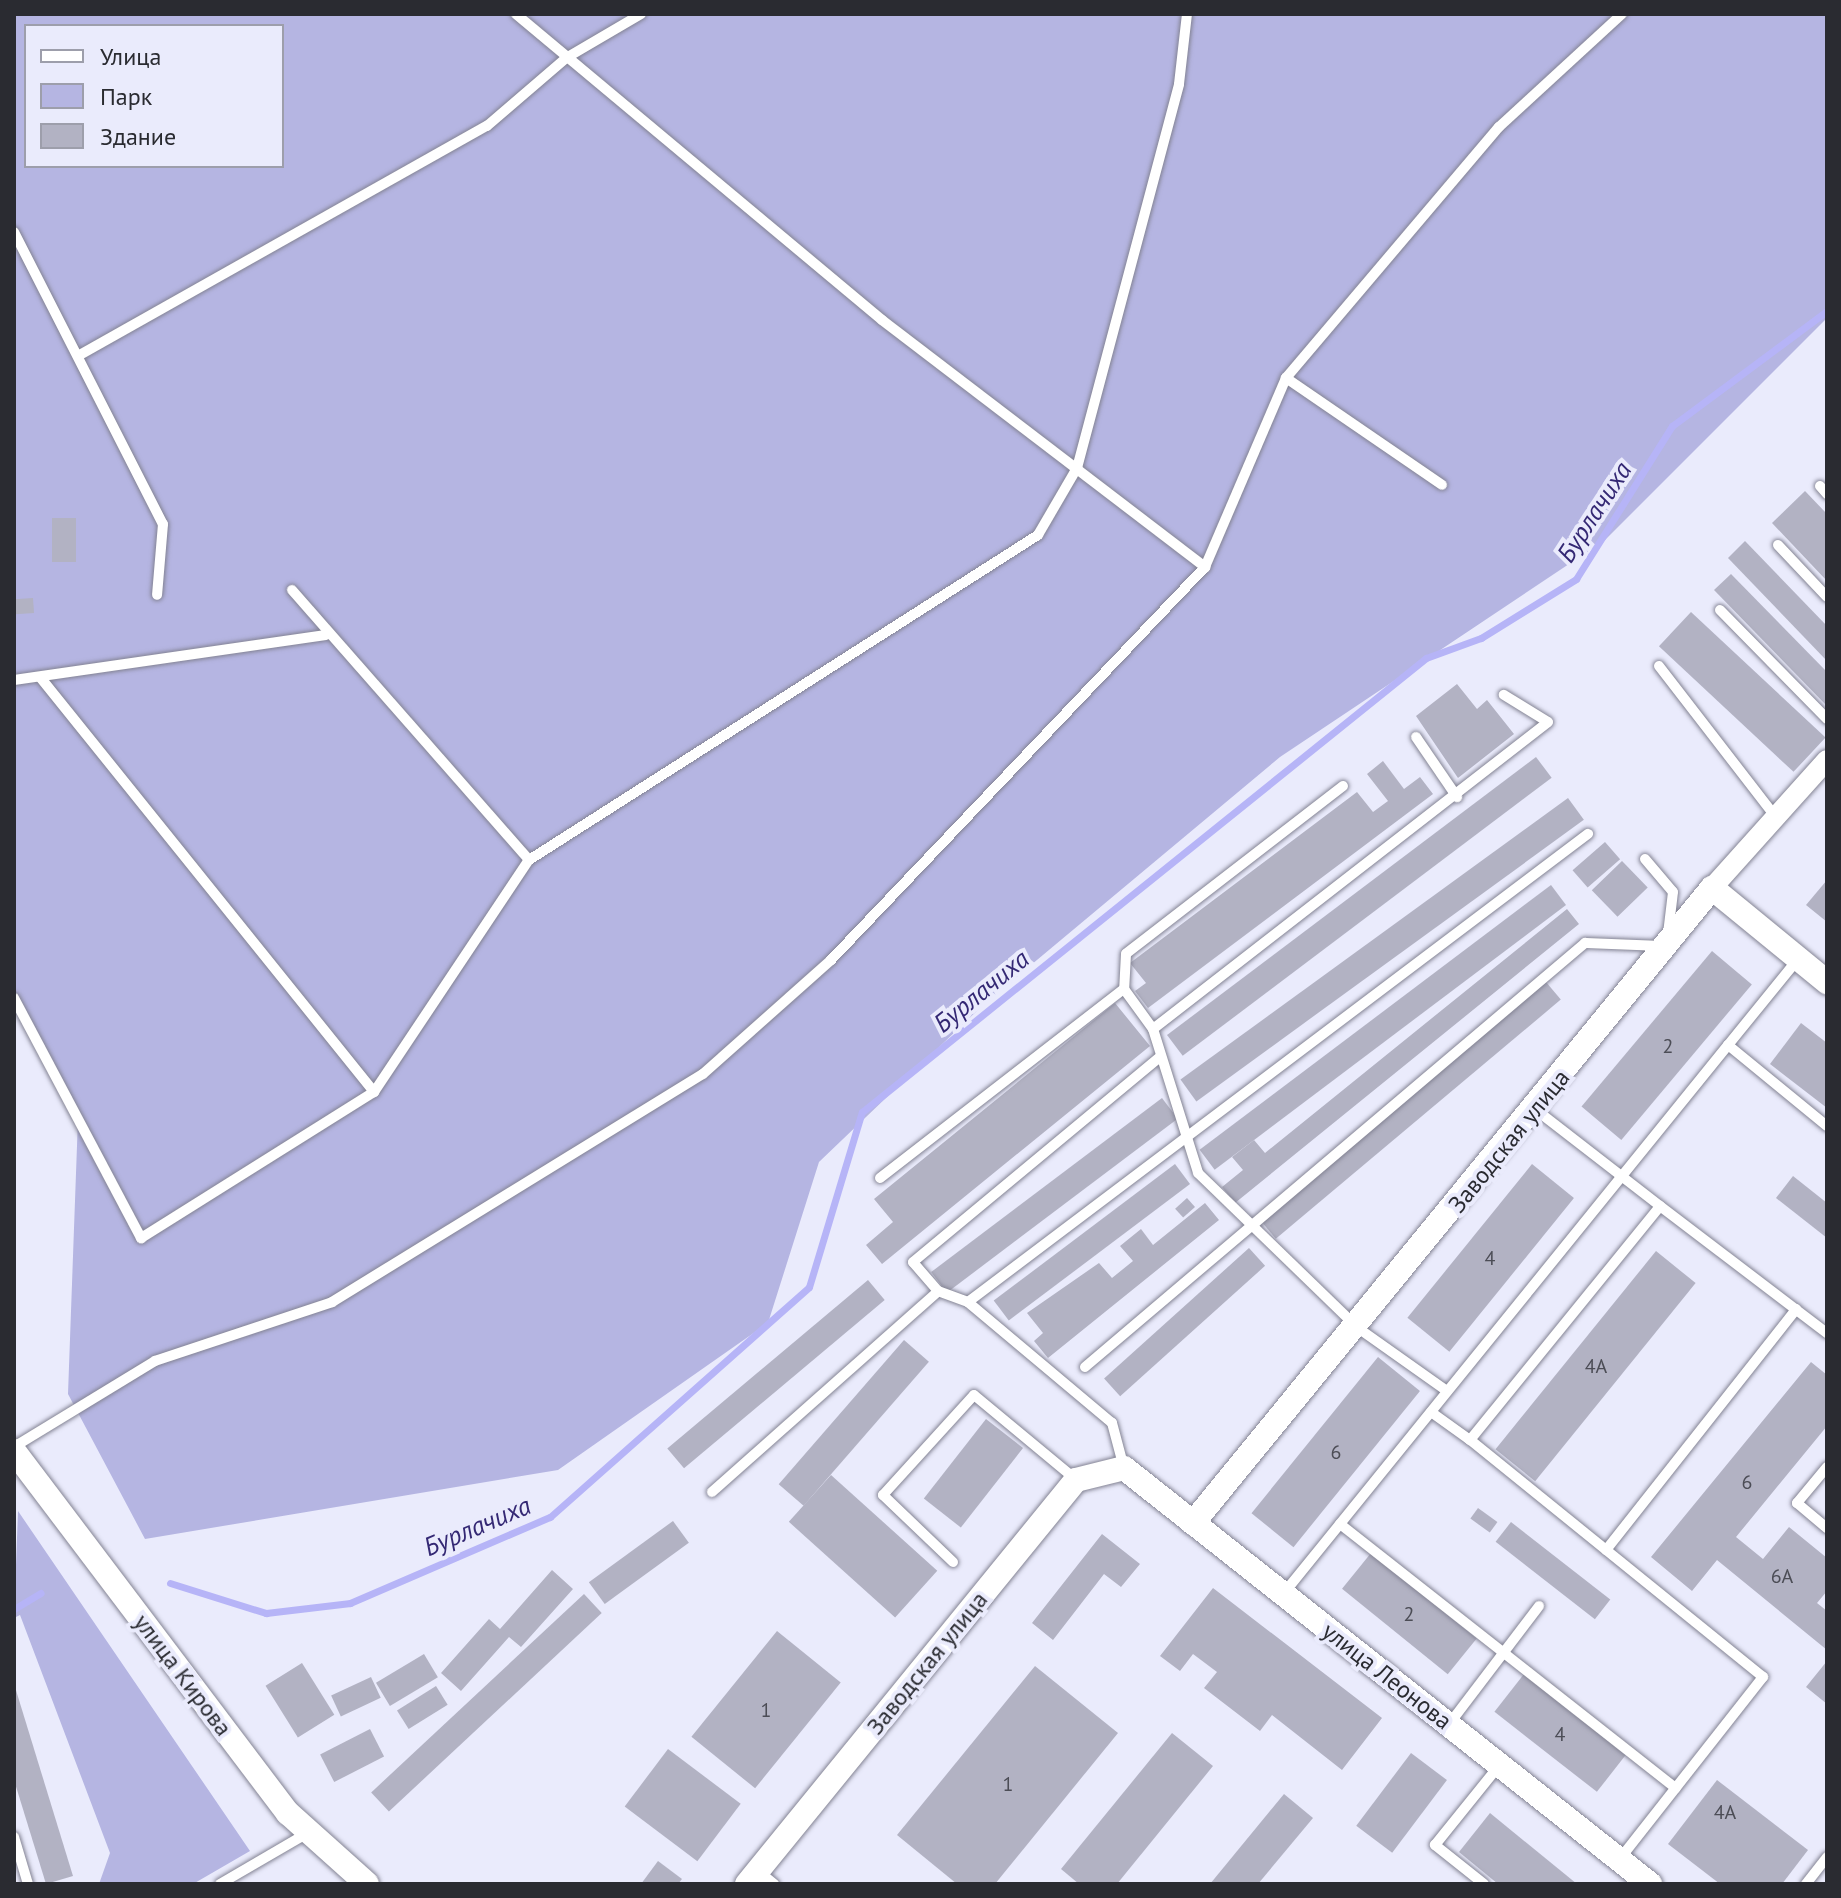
<!DOCTYPE html>
<html>
<head>
<meta charset="utf-8">
<style>
  body { margin:0 }
  #map { position:relative; width:1841px; height:1898px; overflow:hidden; background:#eaebfc; font-family:"PT Sans",sans-serif }
  div>[style] { position:absolute }
  [style*='--x'] { left:calc(var(--x)*1px); top:calc(var(--y)*1px); width:calc(var(--w)*1px); rotate:calc(var(--a)*1deg) }
  .green>* { inset:0; background:#b5b5e2 }
  .stream>* { height:7px; margin:-3.5px; padding:0 3.5px; transform-origin:3.5px; border-radius:3.5px; background:#b6b4f7 }
  .building>* { inset:0; background:#b2b2c3; transform-origin:0 0 }
  .roads { filter:drop-shadow(0 0 2px #838393) drop-shadow(0 0 2px #838393) }
  .service>* { height:10px; margin:-5px; padding:0 5px; transform-origin:5px; border-radius:5px; background:#fff }
  .minor>* { height:20px; margin:-10px; padding:0 10px; transform-origin:10px; border-radius:10px; background:#fff }
  .tertiary>* { height:24px; margin:-12px; padding:0 12px; transform-origin:12px; border-radius:12px; background:#fff }
  span { translate:-50% -50%; white-space:nowrap; text-align:center; line-height:1.15; -webkit-text-stroke:8px #eaebfc; paint-order:stroke }
  .number-label { font-size:20px; color:#4c4d56 }
  .number-label span { -webkit-text-stroke-width:0 }
  .street-label { font-size:24px; color:#2a2b31 }
  .water-label { font-size:26px; color:#342874; font-style:italic }
  .frame { position:absolute; inset:0; border:16px solid #2a2b31; pointer-events:none }
  .legend { position:absolute; left:24px; top:24px; width:260px; height:144px; box-sizing:border-box; background:#eaebfc; border:2px solid #9d9eab; margin:0; padding:10px 14px; list-style:none; font-size:24px; color:#2a2b31 }
  .legend li { display:flex; align-items:center; gap:16px; height:40px }
  .legend b { width:40px; border:2px solid #9d9eab }
</style>
</head>
<body>
<div id="map">
  <div class="green">
    <i style="clip-path:polygon(evenodd,14px 14px,1827px 14px,1827px 318px,1605px 540px,1280px 757px,982px 1006px,819px 1162px,768px 1323px,558px 1470px,145px 1539px,68px 1394px,78px 1118px,14px 995px,14px 14px,26px 26px,282px 26px,282px 166px,26px 166px,26px 26px)"></i>
    <i style="clip-path:polygon(18px 1511px,250px 1851px,193px 1884px,99px 1884px,110px 1853px,20px 1615px,14px 1618px)"></i>
  </div>
  <div class="stream">
    <i style="--x:170;--y:1583;--w:101;--a:17.4"></i>
    <i style="--x:266;--y:1613;--w:85;--a:-6.8"></i>
    <i style="--x:350;--y:1603;--w:218;--a:-23.3"></i>
    <i style="--x:550;--y:1517;--w:346;--a:-41.6"></i>
    <i style="--x:809;--y:1287;--w:183;--a:-73.2"></i>
    <i style="--x:862;--y:1112;--w:724;--a:-38.83"></i>
    <i style="--x:1426;--y:658;--w:59;--a:-20"></i>
    <i style="--x:1481;--y:638;--w:112;--a:-31.8"></i>
    <i style="--x:1576;--y:579;--w:181;--a:-57.9"></i>
    <i style="--x:1672;--y:426;--w:193;--a:-36.6"></i>
    <i style="--x:14;--y:1609;--w:31;--a:-31"></i>
  </div>
  <div class="building">
    <i style="clip-path:polygon(1805px 491px,1827px 514px,1827px 581px,1772px 523px)"></i>
    <i style="left:52px;top:518px;width:24px;height:44px"></i>
    <i style="clip-path:polygon(1745px 541px,1827px 626px,1827px 661px,1728px 558px)"></i>
    <i style="clip-path:polygon(1731px 574px,1827px 672px,1827px 706px,1714px 590px)"></i>
    <i style="left:33px;top:598px;width:15px;height:19px;rotate:86deg"></i>
    <i style="left:1691px;top:612px;width:184px;height:47px;rotate:43deg"></i>
    <i style="clip-path:polygon(1457px 684px,1477px 709px,1487px 700px,1514px 734px,1458px 778px,1416px 716px)"></i>
    <i style="left:1536px;top:757px;width:26px;height:462px;rotate:53deg"></i>
    <i style="clip-path:polygon(1383px 761px,1404px 789px,1420px 777px,1433px 794px,1148px 1008px,1135px 991px,1146px 983px,1130px 963px,1357px 792px,1373px 812px,1388px 801px,1367px 774px)"></i>
    <i style="left:1568px;top:798px;width:27px;height:479px;rotate:54deg"></i>
    <i style="left:1605px;top:842px;width:23px;height:43px;rotate:49deg"></i>
    <i style="left:1622px;top:861px;width:37px;height:42px;rotate:46deg"></i>
    <i style="clip-path:polygon(1827px 880px,1827px 922px,1806px 905px)"></i>
    <i style="left:1551px;top:885px;width:25px;height:440px;rotate:53deg"></i>
    <i style="clip-path:polygon(1567px 909px,1579px 924px,1235px 1203px,1222px 1187px,1243px 1170px,1232px 1157px,1254px 1140px,1265px 1153px)"></i>
    <i style="left:1712px;top:951px;width:52px;height:203px;rotate:40deg"></i>
    <i style="left:1546px;top:982px;width:23px;height:372px;rotate:50deg"></i>
    <i style="clip-path:polygon(1115px 1003px,1150px 1046px,882px 1264px,866px 1245px,893px 1222px,874px 1199px)"></i>
    <i style="clip-path:polygon(1801px 1023px,1827px 1043px,1827px 1108px,1770px 1064px)"></i>
    <i style="left:1162px;top:1098px;width:26px;height:289px;rotate:53deg"></i>
    <i style="left:1175px;top:1164px;width:25px;height:227px;rotate:53deg"></i>
    <i style="left:1532px;top:1164px;width:54px;height:198px;rotate:39deg"></i>
    <i style="clip-path:polygon(1793px 1176px,1827px 1203px,1827px 1238px,1776px 1198px)"></i>
    <i style="left:1187px;top:1198px;width:12px;height:16px;rotate:48deg"></i>
    <i style="clip-path:polygon(1205px 1203px,1219px 1220px,1048px 1358px,1034px 1341px,1043px 1333px,1027px 1313px,1099px 1263px,1112px 1278px,1133px 1261px,1120px 1246px,1141px 1229px,1153px 1245px)"></i>
    <i style="left:1249px;top:1248px;width:24px;height:195px;rotate:48deg"></i>
    <i style="left:1656px;top:1251px;width:51px;height:255px;rotate:39deg"></i>
    <i style="left:868px;top:1280px;width:26px;height:262px;rotate:50deg"></i>
    <i style="left:904px;top:1340px;width:33px;height:191px;rotate:41deg"></i>
    <i style="left:1378px;top:1357px;width:54px;height:201px;rotate:39deg"></i>
    <i style="clip-path:polygon(1811px 1362px,1827px 1375px,1827px 1426px,1736px 1537px,1763px 1559px,1789px 1527px,1827px 1558px,1827px 1591px,1817px 1603px,1827px 1611px,1827px 1650px,1717px 1560px,1692px 1591px,1651px 1557px)"></i>
    <i style="left:986px;top:1419px;width:47px;height:101px;rotate:38deg"></i>
    <i style="left:831px;top:1475px;width:143px;height:63px;rotate:42deg"></i>
    <i style="left:1478px;top:1508px;width:24px;height:13px;rotate:36deg"></i>
    <i style="left:673px;top:1521px;width:27px;height:104px;rotate:54deg"></i>
    <i style="left:1511px;top:1522px;width:126px;height:25px;rotate:38deg"></i>
    <i style="clip-path:polygon(1102px 1534px,1140px 1564px,1121px 1587px,1104px 1574px,1053px 1640px,1032px 1623px)"></i>
    <i style="left:1371px;top:1553px;width:136px;height:46px;rotate:39deg"></i>
    <i style="clip-path:polygon(552px 1570px,573px 1589px,521px 1647px,509px 1637px,461px 1691px,441px 1673px,489px 1619px,500px 1629px)"></i>
    <i style="clip-path:polygon(1213px 1588px,1382px 1718px,1342px 1770px,1272px 1715px,1260px 1731px,1204px 1688px,1217px 1672px,1193px 1654px,1180px 1671px,1160px 1656px)"></i>
    <i style="left:584px;top:1594px;width:26px;height:291px;rotate:47deg"></i>
    <i style="left:777px;top:1631px;width:82px;height:136px;rotate:39deg"></i>
    <i style="left:424px;top:1654px;width:27px;height:56px;rotate:59deg"></i>
    <i style="clip-path:polygon(1827px 1661px,1827px 1704px,1806px 1687px)"></i>
    <i style="left:302px;top:1663px;width:61px;height:43px;rotate:58deg"></i>
    <i style="clip-path:polygon(1035px 1666px,1118px 1733px,995px 1884px,957px 1884px,897px 1835px)"></i>
    <i style="left:1524px;top:1674px;width:130px;height:48px;rotate:38deg"></i>
    <i style="left:371px;top:1677px;width:23px;height:44px;rotate:65deg"></i>
    <i style="left:436px;top:1686px;width:22px;height:46px;rotate:58deg"></i>
    <i style="clip-path:polygon(15px 1687px,73px 1876px,46px 1884px,14px 1780px)"></i>
    <i style="left:370px;top:1729px;width:31px;height:56px;rotate:63deg"></i>
    <i style="clip-path:polygon(1172px 1733px,1213px 1766px,1117px 1884px,1079px 1884px,1061px 1869px)"></i>
    <i style="left:668px;top:1749px;width:91px;height:72px;rotate:37deg"></i>
    <i style="left:1411px;top:1753px;width:45px;height:91px;rotate:37deg"></i>
    <i style="clip-path:polygon(1717px 1780px,1808px 1850px,1782px 1884px,1720px 1884px,1668px 1844px)"></i>
    <i style="clip-path:polygon(1284px 1794px,1313px 1818px,1258px 1884px,1210px 1884px)"></i>
    <i style="clip-path:polygon(1490px 1813px,1577px 1884px,1498px 1884px,1459px 1852px)"></i>
    <i style="clip-path:polygon(658px 1861px,682px 1879px,678px 1884px,641px 1884px)"></i>
  </div>
  <div class="roads">
    <div class="service">
      <i style="--x:516;--y:14;--w:477;--a:39.9"></i>
      <i style="--x:882;--y:320;--w:407;--a:37.4"></i>
      <i style="--x:14;--y:232;--w:328;--a:63"></i>
      <i style="--x:163;--y:524;--w:71;--a:94.8"></i>
      <i style="--x:78;--y:356;--w:469;--a:-29.4"></i>
      <i style="--x:487;--y:126;--w:104;--a:-40.7"></i>
      <i style="--x:566;--y:58;--w:87;--a:-30.4"></i>
      <i style="--x:1286;--y:378;--w:189;--a:34.4"></i>
      <i style="--x:1820;--y:486;--w:11;--a:49"></i>
      <i style="--x:1778;--y:545;--w:71;--a:46.7"></i>
      <i style="--x:292;--y:590;--w:359;--a:48.7"></i>
      <i style="--x:1720;--y:610;--w:153;--a:45.5"></i>
      <i style="--x:1659;--y:666;--w:188;--a:52.3"></i>
      <i style="--x:40;--y:677;--w:533;--a:51.17"></i>
      <i style="--x:14;--y:680;--w:315;--a:-8.2"></i>
      <i style="--x:1416;--y:737;--w:73;--a:55.7"></i>
      <i style="--x:1343;--y:786;--w:274;--a:142.3"></i>
      <i style="--x:1126;--y:954;--w:35;--a:93"></i>
      <i style="--x:1124;--y:989;--w:49;--a:54.1"></i>
      <i style="--x:1153;--y:1029;--w:151;--a:72.6"></i>
      <i style="--x:1198;--y:1173;--w:223;--a:44.1"></i>
      <i style="--x:1358;--y:1328;--w:109;--a:35.3"></i>
      <i style="--x:1645;--y:859;--w:43;--a:49.7"></i>
      <i style="--x:1673;--y:892;--w:42;--a:96.8"></i>
      <i style="--x:1798;--y:959;--w:111;--a:129.1"></i>
      <i style="--x:1728;--y:1045;--w:128;--a:39.3"></i>
      <i style="--x:14;--y:998;--w:272;--a:62.1"></i>
      <i style="--x:141;--y:1238;--w:275;--a:-32.1"></i>
      <i style="--x:374;--y:1092;--w:279;--a:-56.3"></i>
      <i style="--x:529;--y:860;--w:604;--a:-32.56"></i>
      <i style="--x:1038;--y:535;--w:78;--a:-59.8"></i>
      <i style="--x:1077;--y:468;--w:397;--a:-75.1"></i>
      <i style="--x:1179;--y:84;--w:70;--a:-83.5"></i>
      <i style="--x:1153;--y:1029;--w:500;--a:-37.85"></i>
      <i style="--x:1548;--y:722;--w:52;--a:-148.5"></i>
      <i style="--x:1535;--y:1109;--w:158;--a:37.8"></i>
      <i style="--x:880;--y:1178;--w:309;--a:-37.8"></i>
      <i style="--x:968;--y:1302;--w:777;--a:-37.05"></i>
      <i style="--x:1085;--y:1367;--w:656;--a:-40.3"></i>
      <i style="--x:1585;--y:943;--w:78;--a:2.2"></i>
      <i style="--x:1431;--y:1412;--w:48;--a:35.7"></i>
      <i style="--x:14;--y:1447;--w:165;--a:-31.4"></i>
      <i style="--x:155;--y:1361;--w:187;--a:-18.4"></i>
      <i style="--x:332;--y:1302;--w:435;--a:-31.6"></i>
      <i style="--x:703;--y:1074;--w:171;--a:-41.7"></i>
      <i style="--x:831;--y:960;--w:543;--a:-46.42"></i>
      <i style="--x:1205;--y:567;--w:206;--a:-66.8"></i>
      <i style="--x:1286;--y:378;--w:329;--a:-49.7"></i>
      <i style="--x:1499;--y:127;--w:167;--a:-42.6"></i>
      <i style="--x:1827;--y:1467;--w:47;--a:129.8"></i>
      <i style="--x:1797;--y:1503;--w:39;--a:40"></i>
      <i style="--x:1124;--y:1468;--w:47;--a:-104.9"></i>
      <i style="--x:1112;--y:1423;--w:188;--a:-140"></i>
      <i style="--x:968;--y:1302;--w:32;--a:-160"></i>
      <i style="--x:938;--y:1291;--w:38;--a:-131"></i>
      <i style="--x:913;--y:1262;--w:321;--a:-39.7"></i>
      <i style="--x:712;--y:1492;--w:302;--a:-41.6"></i>
      <i style="--x:1340;--y:1524;--w:427;--a:38.2"></i>
      <i style="--x:1606;--y:1550;--w:307;--a:-51.7"></i>
      <i style="--x:953;--y:1562;--w:97;--a:-136.3"></i>
      <i style="--x:883;--y:1495;--w:135;--a:-47.7"></i>
      <i style="--x:974;--y:1395;--w:131;--a:39.7"></i>
      <i style="--x:1284;--y:1593;--w:705;--a:-50.98"></i>
      <i style="--x:1450;--y:1723;--w:147;--a:-52.7"></i>
      <i style="--x:14;--y:1837;--w:49;--a:73.4"></i>
      <i style="--x:1619;--y:1860;--w:233;--a:-51.8"></i>
      <i style="--x:1763;--y:1677;--w:377;--a:-141"></i>
      <i style="--x:1470;--y:1440;--w:301;--a:-50.9"></i>
      <i style="--x:1660;--y:1206;--w:210;--a:37.3"></i>
      <i style="--x:758;--y:1871;--w:21;--a:39"></i>
      <i style="--x:220;--y:1884;--w:99;--a:-30.2"></i>
      <i style="--x:1484;--y:1884;--w:63;--a:-141.5"></i>
      <i style="--x:1435;--y:1845;--w:100;--a:-51.1"></i>
      <i style="--x:1806;--y:1884;--w:34;--a:-52"></i>
    </div>
    <div class="minor">
      <i style="--x:1712;--y:888;--w:172;--a:-48.1"></i>
    </div>
    <div class="tertiary">
      <i style="--x:14;--y:1451;--w:454;--a:52.9"></i>
      <i style="--x:288;--y:1813;--w:106;--a:41.9"></i>
      <i style="--x:1193;--y:1523;--w:820;--a:-50.74"></i>
      <i style="--x:1712;--y:888;--w:149;--a:39.3"></i>
      <i style="--x:747;--y:1884;--w:521;--a:-50.84"></i>
      <i style="--x:1076;--y:1480;--w:49;--a:-14"></i>
      <i style="--x:1124;--y:1468;--w:671;--a:38.34"></i>
    </div>
  </div>
  <div class="number-label">
    <span style="left:1668px;top:1046px">2</span>
    <span style="left:1490px;top:1258px">4</span>
    <span style="left:1596px;top:1366px">4А</span>
    <span style="left:1336px;top:1452px">6</span>
    <span style="left:1747px;top:1482px">6</span>
    <span style="left:1782px;top:1576px">6А</span>
    <span style="left:1409px;top:1614px">2</span>
    <span style="left:766px;top:1710px">1</span>
    <span style="left:1560px;top:1734px">4</span>
    <span style="left:1008px;top:1784px">1</span>
    <span style="left:1725px;top:1812px">4А</span>
  </div>
  <div class="street-label">
    <span style="left:1509px;top:1141px;rotate:-51deg">Заводская улица</span>
    <span style="left:927px;top:1663px;rotate:-51deg">Заводская улица</span>
    <span style="left:183px;top:1675px;rotate:53deg">улица Кирова</span>
    <span style="left:1387px;top:1676px;rotate:38deg">улица Леонова</span>
  </div>
  <div class="water-label">
    <span style="left:1594px;top:512px;rotate:-57deg">Бурлачиха</span>
    <span style="left:981px;top:991px;rotate:-39deg">Бурлачиха</span>
    <span style="left:477px;top:1526px;rotate:-23deg">Бурлачиха</span>
  </div>
  <div class="frame"></div>
  <ul class="legend">
  <li><b style="height:10px;background:#fff"></b>Улица</li>
  <li><b style="height:22px;background:#b5b5e2"></b>Парк</li>
  <li><b style="height:22px;background:#b2b2c3"></b>Здание</li>
  </ul>
</div>
</body>
</html>
